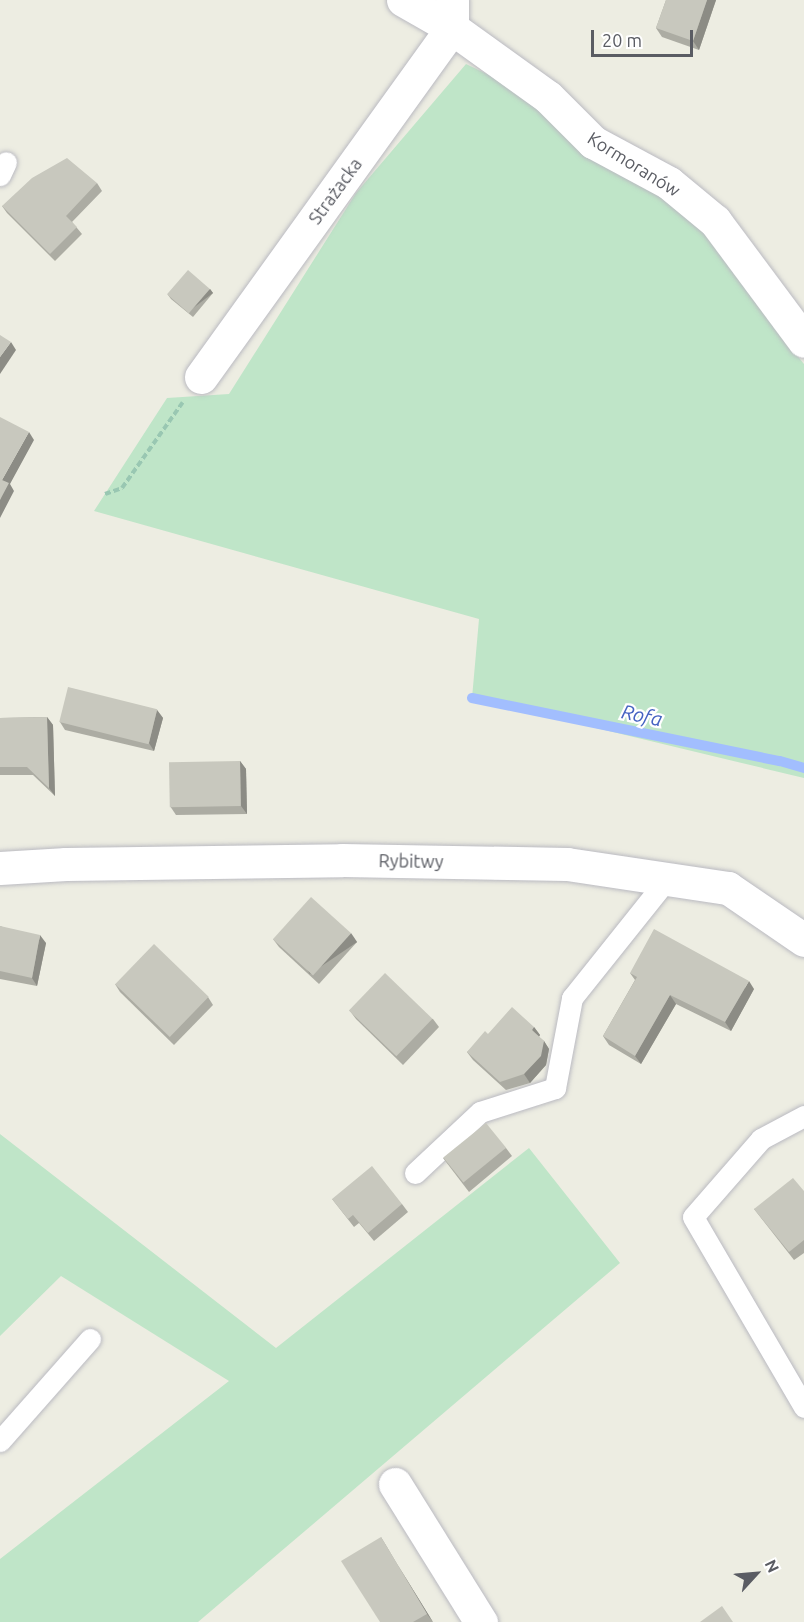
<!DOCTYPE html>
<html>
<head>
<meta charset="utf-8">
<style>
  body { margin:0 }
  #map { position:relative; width:804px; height:1622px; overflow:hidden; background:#edede2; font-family:Ubuntu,sans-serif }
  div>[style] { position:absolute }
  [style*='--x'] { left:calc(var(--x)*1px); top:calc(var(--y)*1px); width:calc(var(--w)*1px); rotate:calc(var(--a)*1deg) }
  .green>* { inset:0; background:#bfe5c8 }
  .stream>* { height:10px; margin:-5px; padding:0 5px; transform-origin:5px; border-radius:5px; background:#a2befe }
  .path>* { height:4px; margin-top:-2px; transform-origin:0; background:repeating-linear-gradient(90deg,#99c7b2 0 6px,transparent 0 9px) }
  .roads { filter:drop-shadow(0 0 2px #babac1) drop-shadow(0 0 2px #babac1) }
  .service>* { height:21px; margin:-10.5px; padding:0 10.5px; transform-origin:10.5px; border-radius:10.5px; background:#fff }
  .minor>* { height:33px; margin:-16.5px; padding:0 16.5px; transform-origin:16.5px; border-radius:16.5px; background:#fff }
  .wall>* { inset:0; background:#acaca3 }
  .shaded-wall>* { inset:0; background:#8c8c85; transform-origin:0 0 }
  .building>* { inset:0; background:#c8c8be; transform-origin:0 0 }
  span { translate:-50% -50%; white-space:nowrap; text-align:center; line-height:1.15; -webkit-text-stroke:4.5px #fff; paint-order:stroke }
  .street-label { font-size:18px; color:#5a5c63 }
  .water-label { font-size:20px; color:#4462c1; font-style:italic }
  .north { position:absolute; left:726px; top:1544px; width:60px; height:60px; -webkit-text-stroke:4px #fff; paint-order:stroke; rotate:64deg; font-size:16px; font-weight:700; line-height:24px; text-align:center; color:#5a5c63 }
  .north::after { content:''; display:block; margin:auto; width:21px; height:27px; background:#5a5c63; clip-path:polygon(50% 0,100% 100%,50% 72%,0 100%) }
  .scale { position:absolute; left:591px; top:30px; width:102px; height:27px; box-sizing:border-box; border:3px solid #5a5c63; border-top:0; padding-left:8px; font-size:18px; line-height:21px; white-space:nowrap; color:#5a5c63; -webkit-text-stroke:4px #fff; paint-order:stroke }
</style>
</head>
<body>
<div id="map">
  <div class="green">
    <i style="clip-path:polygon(466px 64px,533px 96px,662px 191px,714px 233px,782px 337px,804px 364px,804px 778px,472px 698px,479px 619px,94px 511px,167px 398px,229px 394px,356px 193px)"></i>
    <i style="clip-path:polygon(0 1134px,276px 1348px,529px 1148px,620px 1263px,198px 1622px,0 1622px,0 1559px,229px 1381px,61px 1276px,0 1336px)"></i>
  </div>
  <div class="stream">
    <i style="--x:472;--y:698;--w:314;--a:11.6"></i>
    <i style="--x:780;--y:761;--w:25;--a:16"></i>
  </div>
  <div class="path">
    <i style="--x:105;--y:494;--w:18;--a:-19"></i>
    <i style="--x:122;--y:488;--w:105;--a:-54.7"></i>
  </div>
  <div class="roads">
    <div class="service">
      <i style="--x:0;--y:175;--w:14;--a:-65"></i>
      <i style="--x:804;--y:1116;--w:49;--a:151.9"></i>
      <i style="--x:761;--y:1139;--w:103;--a:131.1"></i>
      <i style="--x:693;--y:1217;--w:220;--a:59.7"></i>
      <i style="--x:415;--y:1173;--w:89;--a:-43.2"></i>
      <i style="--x:480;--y:1112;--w:79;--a:-17.7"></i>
      <i style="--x:555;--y:1088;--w:92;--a:-79.3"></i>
      <i style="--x:572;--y:998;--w:152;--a:-51.4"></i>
      <i style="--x:0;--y:1441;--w:136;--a:-48.6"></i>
    </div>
    <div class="minor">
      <i style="--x:403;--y:0;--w:56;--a:29.7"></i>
      <i style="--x:452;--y:28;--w:118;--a:35.7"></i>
      <i style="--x:548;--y:97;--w:64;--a:45"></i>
      <i style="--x:593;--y:142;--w:86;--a:28.3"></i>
      <i style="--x:669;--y:183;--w:60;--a:39.6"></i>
      <i style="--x:715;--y:221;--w:149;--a:53.4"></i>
      <i style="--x:201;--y:377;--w:430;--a:-54.3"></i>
      <i style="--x:452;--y:28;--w:28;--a:-90"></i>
      <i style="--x:0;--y:868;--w:66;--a:-3.5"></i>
      <i style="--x:66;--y:864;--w:276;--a:-0.8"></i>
      <i style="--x:342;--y:860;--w:225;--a:1"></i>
      <i style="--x:567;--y:864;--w:163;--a:8.5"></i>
      <i style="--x:728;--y:888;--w:92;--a:34.4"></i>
      <i style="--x:395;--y:1484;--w:163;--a:58.1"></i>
    </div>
  </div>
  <div class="wall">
    <i style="clip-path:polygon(666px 0,716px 0,699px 50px,662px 37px,656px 28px)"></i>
    <i style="clip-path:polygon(97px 183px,102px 191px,72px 222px,82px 234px,55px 261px,7px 213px,2px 206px)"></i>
    <i style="clip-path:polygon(210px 289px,213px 293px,193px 317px,171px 299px,168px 295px)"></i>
    <i style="clip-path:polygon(157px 710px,163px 718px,154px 751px,65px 730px,60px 722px)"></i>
    <i style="clip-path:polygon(47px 717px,53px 725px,55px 796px,33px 775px,0 775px,0 718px)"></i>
    <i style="clip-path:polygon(240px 761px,246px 769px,247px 814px,176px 815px,170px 806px)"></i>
    <i style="clip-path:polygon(0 926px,46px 943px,37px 986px,0 979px)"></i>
    <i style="clip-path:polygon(273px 939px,357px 942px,319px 984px,279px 947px)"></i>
    <i style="clip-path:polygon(630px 973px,754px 989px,731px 1031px,676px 1004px,641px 1064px,609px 1045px,603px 1036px,635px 980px)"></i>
    <i style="clip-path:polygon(115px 984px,208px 997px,213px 1005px,174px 1045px,120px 992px)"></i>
    <i style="clip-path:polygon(350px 1011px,433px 1019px,439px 1027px,403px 1065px,356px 1019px)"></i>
    <i style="clip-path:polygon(534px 1027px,540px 1035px,539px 1037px,544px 1041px,549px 1049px,546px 1065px,530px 1083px,506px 1090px,473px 1060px,467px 1052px,488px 1034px)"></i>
    <i style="clip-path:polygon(506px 1148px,512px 1156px,469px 1192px,443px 1158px)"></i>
    <i style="clip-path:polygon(804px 1191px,804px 1253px,794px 1260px,754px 1209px)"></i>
    <i style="clip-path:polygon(332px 1199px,402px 1204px,408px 1212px,374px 1241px,359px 1223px,354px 1227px)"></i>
    <i style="clip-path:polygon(381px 1537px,386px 1546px,433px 1622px,380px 1622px)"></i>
  </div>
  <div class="shaded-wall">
    <i style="clip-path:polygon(707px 0,716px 0,699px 50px,693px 41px)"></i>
    <i style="left:210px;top:289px;width:5px;height:31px;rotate:53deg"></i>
    <i style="clip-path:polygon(11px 342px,16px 350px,0 374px,0 357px)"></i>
    <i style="clip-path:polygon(29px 432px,34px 440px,10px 484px,14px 491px,0 518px,0 500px,2px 480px)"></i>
    <i style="clip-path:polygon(157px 710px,163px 718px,154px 751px,149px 743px)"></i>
    <i style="clip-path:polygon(47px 717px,53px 725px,55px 796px,49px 788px)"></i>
    <i style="clip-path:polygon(240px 761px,246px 769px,247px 814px,241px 806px)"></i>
    <i style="left:351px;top:933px;width:11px;height:57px;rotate:56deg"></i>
    <i style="clip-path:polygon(40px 935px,46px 943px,37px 986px,32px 978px)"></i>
    <i style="clip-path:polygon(749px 981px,754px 989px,731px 1031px,725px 1022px)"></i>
    <i style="clip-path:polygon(670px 995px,676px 1004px,641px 1064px,635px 1056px)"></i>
    <i style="clip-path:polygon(534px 1027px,540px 1035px,538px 1038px,532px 1030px)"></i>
    <i style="clip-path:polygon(544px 1041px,549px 1049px,546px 1065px,530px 1083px,524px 1074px)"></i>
    <i style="clip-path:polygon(381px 1537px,386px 1546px,433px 1622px,427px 1614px)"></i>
  </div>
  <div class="building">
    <i style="clip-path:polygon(666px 0,707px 0,693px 41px,656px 28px)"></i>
    <i style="clip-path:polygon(67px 158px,97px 183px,66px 216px,77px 227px,50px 254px,2px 206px,32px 178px)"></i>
    <i style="left:188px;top:270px;width:29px;height:32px;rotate:41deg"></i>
    <i style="clip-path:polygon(0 335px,11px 342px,0 357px)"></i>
    <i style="clip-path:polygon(0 417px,29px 432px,2px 480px,9px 483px,0 500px)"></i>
    <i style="left:68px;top:687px;width:92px;height:36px;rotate:14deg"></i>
    <i style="clip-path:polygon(47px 717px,49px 788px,27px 767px,0 767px,0 718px)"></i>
    <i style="left:240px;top:761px;width:45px;height:71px;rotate:89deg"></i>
    <i style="left:311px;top:897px;width:54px;height:57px;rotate:42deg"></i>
    <i style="clip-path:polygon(0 926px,40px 935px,32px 978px,0 971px)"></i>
    <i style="clip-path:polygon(654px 929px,749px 981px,725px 1022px,670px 995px,635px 1056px,603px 1036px,637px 977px,630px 973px)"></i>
    <i style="left:154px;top:944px;width:76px;height:56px;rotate:44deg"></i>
    <i style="left:385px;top:973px;width:66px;height:52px;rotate:44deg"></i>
    <i style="clip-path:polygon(512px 1007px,534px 1027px,532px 1030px,544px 1041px,541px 1056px,524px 1074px,500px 1082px,467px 1052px,485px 1031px,488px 1034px)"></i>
    <i style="left:486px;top:1123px;width:32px;height:55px;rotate:51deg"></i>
    <i style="clip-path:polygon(372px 1166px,402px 1204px,368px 1233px,353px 1215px,348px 1219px,332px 1199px)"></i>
    <i style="clip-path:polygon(793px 1178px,804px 1191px,804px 1240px,789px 1252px,754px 1209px)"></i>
    <i style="clip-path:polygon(381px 1537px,427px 1614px,413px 1622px,380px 1622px,341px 1561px)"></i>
    <i style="clip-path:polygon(722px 1606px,733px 1622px,700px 1622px)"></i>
  </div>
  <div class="street-label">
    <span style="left:634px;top:164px;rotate:32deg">Kormoranów</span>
    <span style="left:335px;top:191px;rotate:-54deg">Strażacka</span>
    <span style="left:411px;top:861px;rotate:1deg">Rybitwy</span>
  </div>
  <div class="water-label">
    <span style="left:642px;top:715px;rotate:12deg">Rofa</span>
  </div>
  <div class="north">N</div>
  <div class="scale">20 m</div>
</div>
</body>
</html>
